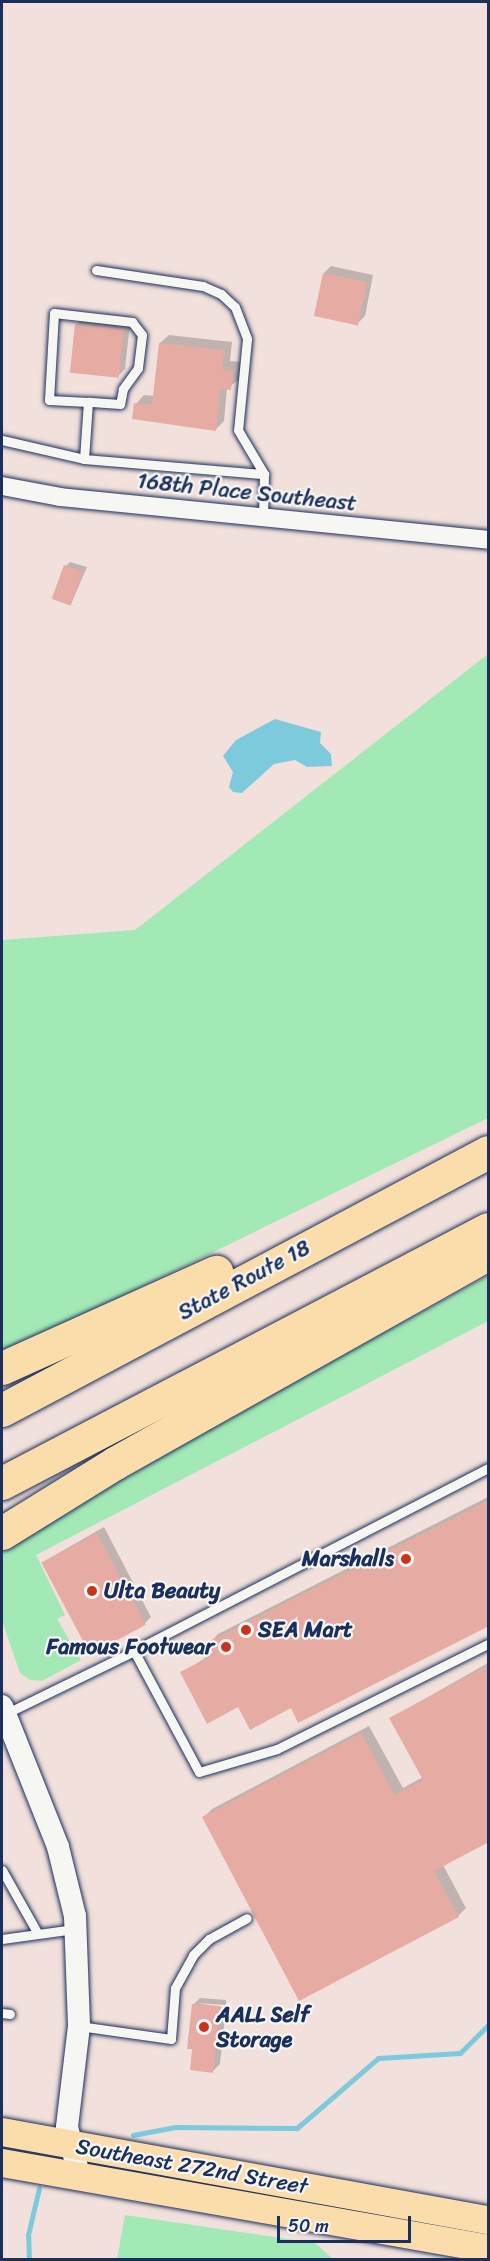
<!DOCTYPE html>
<html>
<head>
<meta charset="utf-8">
<style>
  body { margin:0 }
  #map { position:relative; width:490px; height:2261px; overflow:hidden; background:#f1e0db; font-family:Sriracha,sans-serif }
  div>[style] { position:absolute }
  [style*='--x'] { left:calc(var(--x)*1px); top:calc(var(--y)*1px); width:calc(var(--w)*1px); rotate:calc(var(--a)*1deg) }
  .green>* { inset:0; background:#a3e9b6 }
  .water>* { inset:0; background:#7ecadd }
  .shadow>* { inset:0; background:#0003 }
  .stream>* { height:5px; margin:-2.5px; padding:0 2.5px; transform-origin:2.5px; border-radius:2.5px; background:#7ecadd }
  .building>* { inset:0; background:#e6aca4; transform-origin:0 0 }
  .roads { filter:drop-shadow(0 0 2px #1b2f5e) drop-shadow(0 0 2px #1b2f5e) }
  .service>* { height:9px; margin:-4.5px; padding:0 4.5px; transform-origin:4.5px; border-radius:4.5px; background:#f6f6f2 }
  .minor>* { height:18px; margin:-9px; padding:0 9px; transform-origin:9px; border-radius:9px; background:#f6f6f2 }
  .tertiary>* { height:22px; margin:-11px; padding:0 11px; transform-origin:11px; border-radius:11px; background:#f6f6f2 }
  .primary>* { height:28px; margin:-14px; padding:0 14px; transform-origin:14px; border-radius:14px; background:#fbddab }
  .motorway>* { height:33px; margin:-16.5px; padding:0 16.5px; transform-origin:16.5px; border-radius:16.5px; background:#fbddab }
  .dots>* { width:16px; height:16px; translate:-50% -50%; box-sizing:border-box; border:3px solid #f6f6f2; border-radius:50% }
  span { translate:-50% -50%; white-space:nowrap; text-align:center; line-height:1.15; -webkit-text-stroke:4.5px #f6f6f2; paint-order:stroke }
  .street-label { font-size:22px; color:#1b2f5e }
  .poi-label { font-size:22px; color:#1b2f5e; font-weight:700 }
  .right { translate:-100% -50%; text-align:right }
  .left { translate:0 -50%; text-align:left }
  .frame { position:absolute; inset:0; border:3px solid #1b2f5e; pointer-events:none }
  .scale { position:absolute; left:277px; top:2216px; width:134px; height:27px; box-sizing:border-box; border:3px solid #1b2f5e; border-top:0; padding-left:8px; font-size:18px; line-height:21px; white-space:nowrap; color:#1b2f5e; -webkit-text-stroke:4px #f6f6f2; paint-order:stroke }
</style>
</head>
<body>
<div id="map">
  <div class="green">
    <i style="clip-path:polygon(488px 654px,488px 1118px,2px 1355px,2px 940px,135px 930px)"></i>
    <i style="clip-path:polygon(488px 1276px,488px 1321px,36px 1555px,65px 1615px,57px 1619px,81px 1660px,42px 1681px,30px 1680px,20px 1673px,2px 1620px,2px 1554px,94px 1490px)"></i>
    <i style="clip-path:polygon(125px 2215px,315px 2243px,333px 2259px,117px 2259px)"></i>
  </div>
  <div class="water">
    <i style="clip-path:polygon(275px 719px,321px 732px,320px 743px,331px 754px,332px 766px,307px 767px,295px 760px,274px 764px,242px 793px,233px 792px,229px 787px,233px 772px,223px 756px,236px 740px)"></i>
  </div>
  <div class="shadow">
    <i style="clip-path:polygon(331px 266px,373px 275px,365px 316px,358px 323px,324px 273px)"></i>
    <i style="clip-path:polygon(83px 318px,130px 323px,125px 369px,118px 376px,76px 325px)"></i>
    <i style="clip-path:polygon(169px 335px,232px 342px,230px 361px,241px 362px,239px 380px,227px 388px,224px 421px,215px 430px,136px 404px,144px 395px,155px 396px,160px 343px)"></i>
    <i style="clip-path:polygon(70px 562px,87px 567px,71px 604px,66px 566px)"></i>
    <i style="clip-path:polygon(488px 1497px,488px 1625px,292px 1706px,239px 1705px,182px 1673px,214px 1652px,210px 1643px,218px 1634px)"></i>
    <i style="clip-path:polygon(104px 1527px,151px 1617px,144px 1624px,43px 1562px)"></i>
    <i style="clip-path:polygon(488px 1663px,488px 1840px,443px 1865px,466px 1908px,458px 1916px,204px 1817px,212px 1809px,369px 1726px,403px 1788px,423px 1777px,391px 1718px)"></i>
    <i style="clip-path:polygon(200px 1998px,226px 2000px,226px 2005px,197px 2003px,226px 2008px,220px 2064px,213px 2071px,193px 2005px)"></i>
  </div>
  <div class="stream">
    <i style="--x:133;--y:2135;--w:43;--a:-10.8"></i>
    <i style="--x:175;--y:2127;--w:122;--a:0.5"></i>
    <i style="--x:297;--y:2128;--w:107;--a:-40.8"></i>
    <i style="--x:378;--y:2058;--w:82;--a:-3.5"></i>
    <i style="--x:460;--y:2053;--w:40;--a:-45"></i>
    <i style="--x:29;--y:2260;--w:25;--a:-92"></i>
    <i style="--x:28;--y:2235;--w:48;--a:-76.8"></i>
  </div>
  <div class="building">
    <i style="left:323px;top:273px;width:45px;height:44px;rotate:12deg"></i>
    <i style="left:75px;top:324px;width:49px;height:49px;rotate:6deg"></i>
    <i style="clip-path:polygon(159px 343px,224px 350px,222px 369px,233px 371px,231px 390px,220px 389px,216px 431px,132px 419px,134px 403px,152px 405px)"></i>
    <i style="left:64px;top:565px;width:20px;height:36px;rotate:20deg"></i>
    <i style="clip-path:polygon(489px 1500px,489px 1626px,298px 1723px,291px 1708px,250px 1730px,238px 1707px,207px 1724px,180px 1672px,214px 1655px,208px 1642px)"></i>
    <i style="left:97px;top:1533px;width:104px;height:63px;rotate:62deg"></i>
    <i style="clip-path:polygon(489px 1665px,489px 1842px,434px 1871px,459px 1917px,299px 2001px,202px 1817px,361px 1733px,395px 1795px,423px 1780px,389px 1718px)"></i>
    <i style="clip-path:polygon(192px 2004px,220px 2006px,213px 2073px,190px 2070px,192px 2049px,187px 2049px)"></i>
  </div>
  <div class="roads">
    <div class="service">
      <i style="--x:96;--y:270;--w:108;--a:8.5"></i>
      <i style="--x:203;--y:286;--w:20;--a:24"></i>
      <i style="--x:221;--y:294;--w:19;--a:43"></i>
      <i style="--x:235;--y:307;--w:34;--a:69"></i>
      <i style="--x:247;--y:339;--w:91;--a:95.6"></i>
      <i style="--x:238;--y:430;--w:51;--a:59.4"></i>
      <i style="--x:264;--y:474;--w:43;--a:91.3"></i>
      <i style="--x:2;--y:440;--w:84;--a:13"></i>
      <i style="--x:84;--y:459;--w:181;--a:4.8"></i>
      <i style="--x:84;--y:459;--w:57;--a:-86"></i>
      <i style="--x:88;--y:402;--w:39;--a:-177"></i>
      <i style="--x:49;--y:400;--w:87;--a:-86.7"></i>
      <i style="--x:54;--y:313;--w:79;--a:6.6"></i>
      <i style="--x:132;--y:322;--w:16;--a:52"></i>
      <i style="--x:142;--y:335;--w:33;--a:97"></i>
      <i style="--x:138;--y:368;--w:26;--a:126"></i>
      <i style="--x:123;--y:389;--w:15;--a:101"></i>
      <i style="--x:120;--y:404;--w:32;--a:-176"></i>
      <i style="--x:488;--y:1468;--w:399;--a:152.7"></i>
      <i style="--x:134;--y:1651;--w:137;--a:61.8"></i>
      <i style="--x:199;--y:1772;--w:81;--a:-16.4"></i>
      <i style="--x:277;--y:1749;--w:236;--a:-26.5"></i>
      <i style="--x:5;--y:1714;--w:144;--a:-26"></i>
      <i style="--x:2;--y:1870;--w:73;--a:60.6"></i>
      <i style="--x:2;--y:1939;--w:73;--a:-7.9"></i>
      <i style="--x:2;--y:2013;--w:8;--a:7"></i>
      <i style="--x:79;--y:2026;--w:93;--a:8"></i>
      <i style="--x:171;--y:2039;--w:51;--a:-85.5"></i>
      <i style="--x:175;--y:1988;--w:38;--a:-61"></i>
      <i style="--x:193;--y:1955;--w:23;--a:-45"></i>
      <i style="--x:209;--y:1939;--w:43;--a:-28.9"></i>
    </div>
    <div class="minor">
      <i style="--x:2;--y:486;--w:59;--a:10.7"></i>
      <i style="--x:60;--y:497;--w:430;--a:5.7"></i>
    </div>
    <div class="tertiary">
      <i style="--x:2;--y:1706;--w:152;--a:68.3"></i>
      <i style="--x:58;--y:1847;--w:71;--a:76.2"></i>
      <i style="--x:75;--y:1916;--w:110;--a:87.9"></i>
      <i style="--x:79;--y:2026;--w:102;--a:96.8"></i>
      <i style="--x:67;--y:2127;--w:49;--a:76"></i>
    </div>
    <div class="primary">
      <i style="--x:2;--y:2132;--w:494;--a:10.3"></i>
      <i style="--x:2;--y:2163;--w:494;--a:10"></i>
    </div>
    <div class="motorway">
      <i style="--x:2;--y:1368;--w:235;--a:-24.2"></i>
      <i style="--x:2;--y:1410;--w:550;--a:-27.96"></i>
      <i style="--x:2;--y:1483;--w:548;--a:-27.59"></i>
      <i style="--x:2;--y:1533;--w:133;--a:-31.8"></i>
      <i style="--x:115;--y:1463;--w:428;--a:-29.3"></i>
    </div>
  </div>
  <div class="dots">
    <i style="left:406px;top:1559px;background:#c8321e"></i>
    <i style="left:92px;top:1591px;background:#c8321e"></i>
    <i style="left:246px;top:1630px;background:#c8321e"></i>
    <i style="left:226px;top:1647px;background:#c8321e"></i>
    <i style="left:204px;top:2027px;background:#c8321e"></i>
  </div>
  <div class="street-label">
    <span style="left:247px;top:492px;rotate:6deg">168th Place Southeast</span>
    <span style="left:244px;top:1280px;rotate:-28deg">State Route 18</span>
    <span style="left:192px;top:2166px;rotate:10deg">Southeast 272nd Street</span>
  </div>
  <div class="poi-label">
    <span class="right" style="left:394px;top:1559px">Marshalls</span>
    <span class="left" style="left:104px;top:1591px">Ulta Beauty</span>
    <span class="left" style="left:258px;top:1630px">SEA Mart</span>
    <span class="right" style="left:214px;top:1647px">Famous Footwear</span>
    <span class="left" style="left:216px;top:2027px">AALL Self<br>Storage</span>
  </div>
  <div class="frame"></div>
  <div class="scale">50 m</div>
</div>
</body>
</html>
